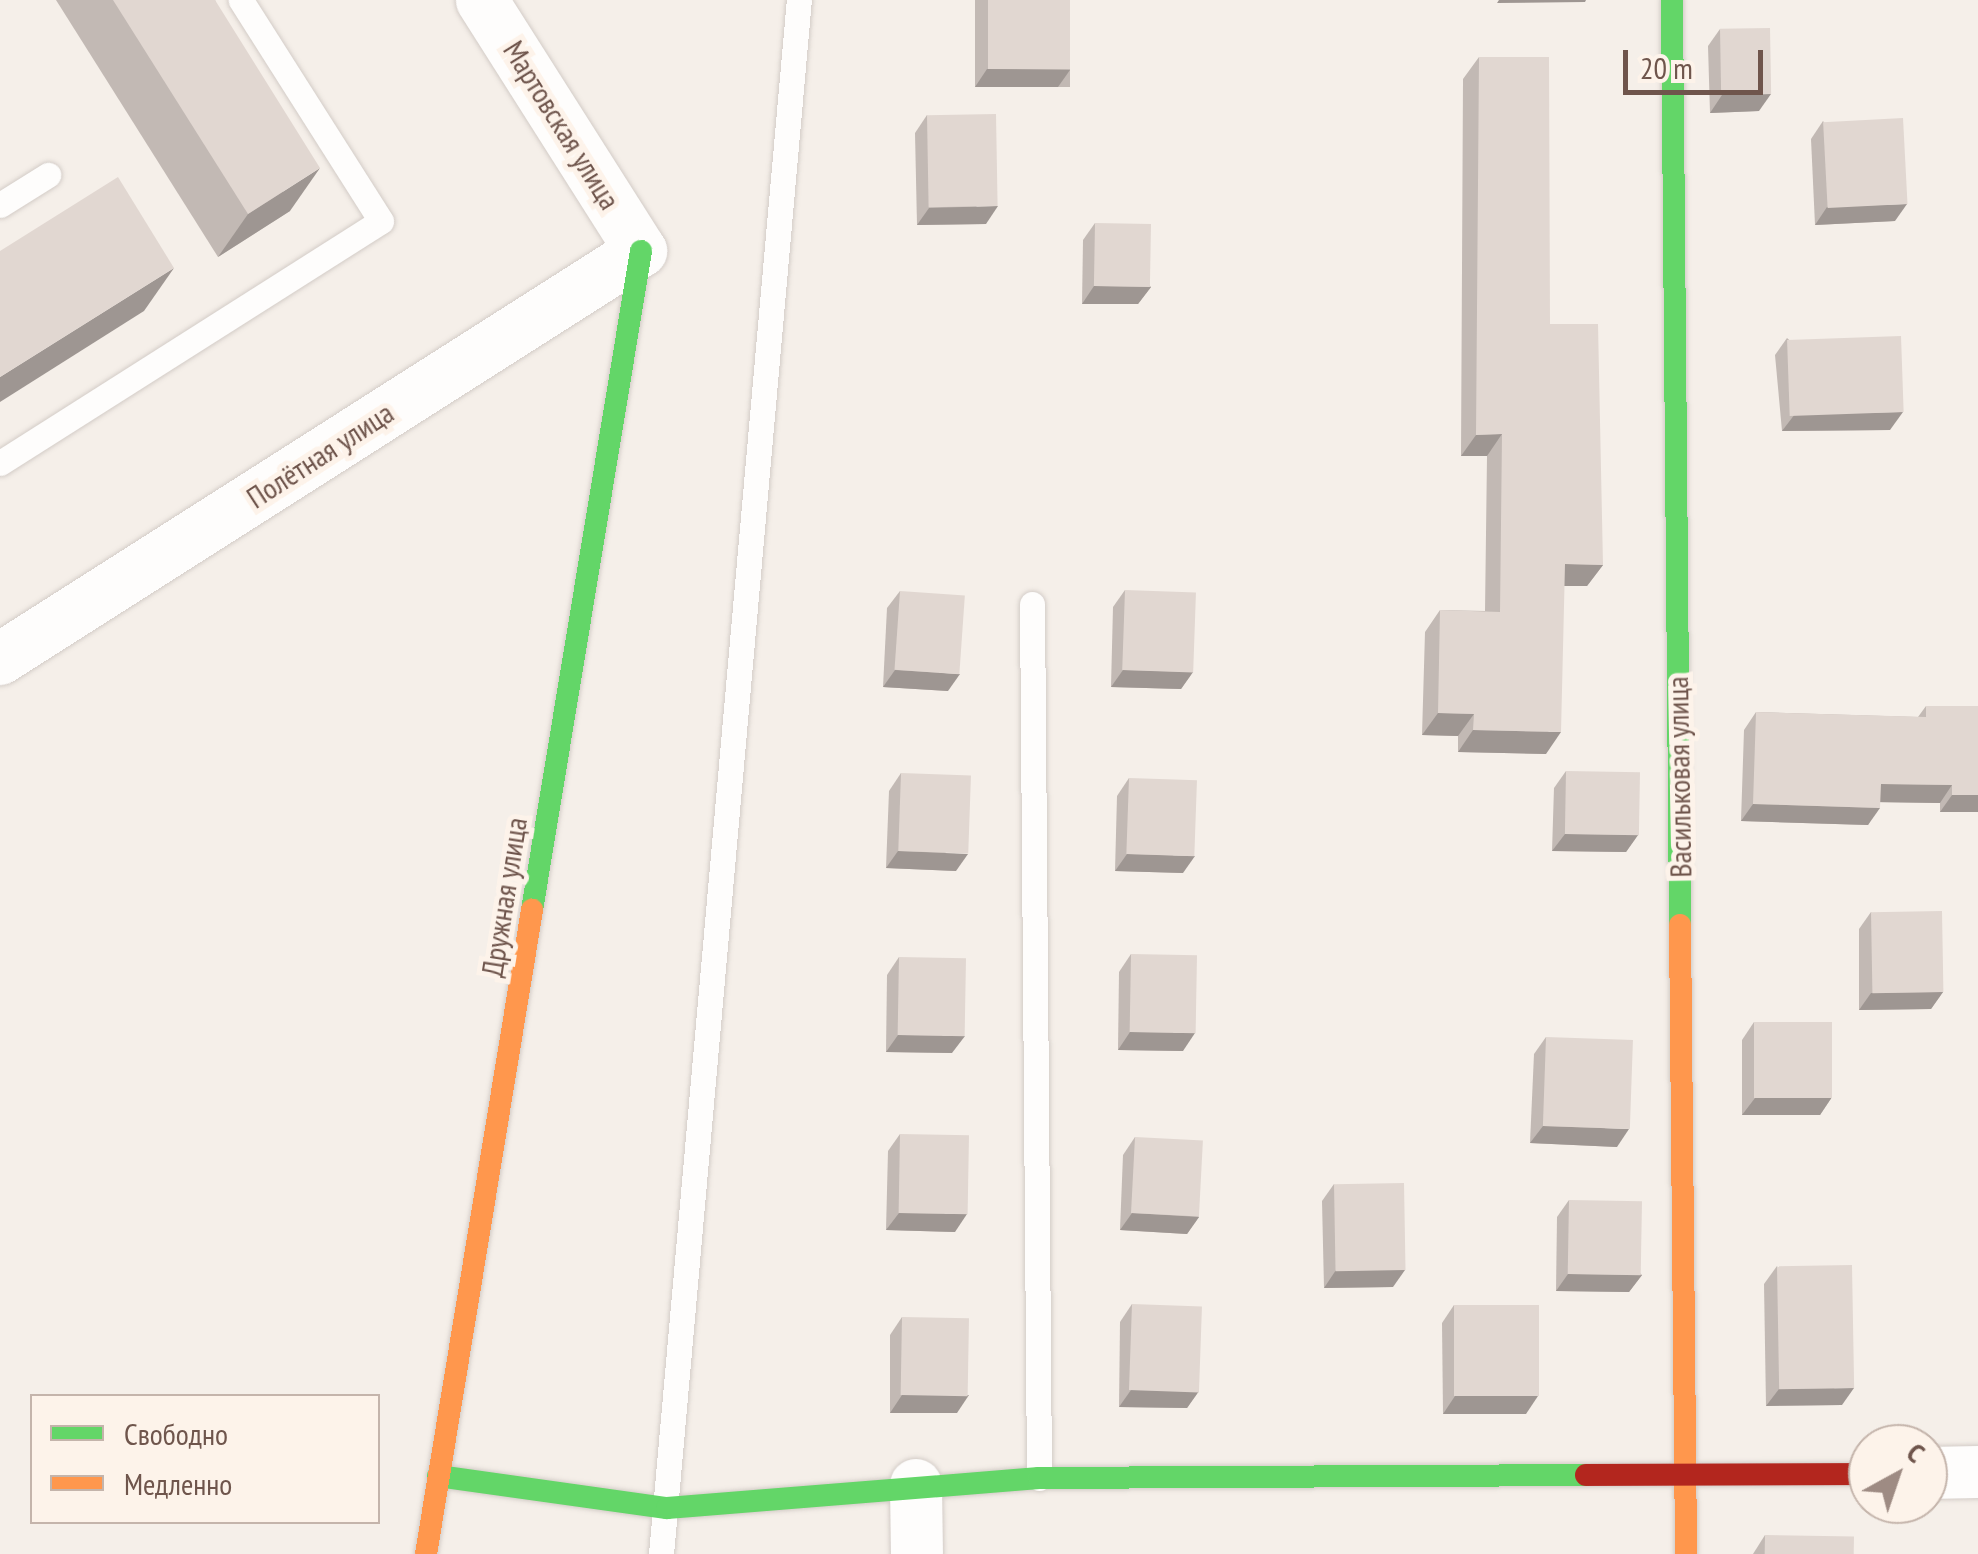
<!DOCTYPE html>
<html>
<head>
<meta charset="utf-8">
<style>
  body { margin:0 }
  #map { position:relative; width:1978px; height:1554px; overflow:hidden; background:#f5efe9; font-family:"PT Sans Narrow",sans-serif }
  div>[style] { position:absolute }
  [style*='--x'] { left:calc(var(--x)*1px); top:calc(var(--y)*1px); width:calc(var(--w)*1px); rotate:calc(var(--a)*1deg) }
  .roads { filter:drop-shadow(0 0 2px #d3ccc7) drop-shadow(0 0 2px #d3ccc7) }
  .lane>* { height:25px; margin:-12.5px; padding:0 12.5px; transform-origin:12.5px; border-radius:12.5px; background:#fefdfc }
  .street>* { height:52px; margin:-26px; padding:0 26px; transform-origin:26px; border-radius:26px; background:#fefdfc }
  .fast>* { height:22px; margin:-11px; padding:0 11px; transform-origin:11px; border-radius:11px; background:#63d668 }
  .slow>* { height:22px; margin:-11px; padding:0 11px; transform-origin:11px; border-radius:11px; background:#ff974d }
  .jam>* { height:22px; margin:-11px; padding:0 11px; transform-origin:11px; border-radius:11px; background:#b3261e }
  .wall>* { inset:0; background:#c2b9b4; transform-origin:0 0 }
  .shaded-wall>* { inset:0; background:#9e9692 }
  .building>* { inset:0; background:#e1d7d1; transform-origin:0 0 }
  span { translate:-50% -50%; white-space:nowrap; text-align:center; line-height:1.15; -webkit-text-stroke:10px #fdf3ea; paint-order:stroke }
  .street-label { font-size:30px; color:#6f554c }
  .legend { position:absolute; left:30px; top:1394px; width:350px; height:130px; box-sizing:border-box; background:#fdf3ea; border:2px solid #c4b4ab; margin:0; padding:12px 18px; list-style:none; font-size:30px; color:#6f554c }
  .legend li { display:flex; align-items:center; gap:20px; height:50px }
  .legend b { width:50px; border:2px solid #c4b4ab }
  .north { position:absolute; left:1848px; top:1424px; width:100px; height:100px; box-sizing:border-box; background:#fdf3ea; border:2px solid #c4b4ab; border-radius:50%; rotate:40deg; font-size:28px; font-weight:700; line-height:40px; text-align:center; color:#6f554c }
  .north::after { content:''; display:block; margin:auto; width:35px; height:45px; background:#9e8b83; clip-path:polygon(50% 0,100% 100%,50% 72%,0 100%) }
  .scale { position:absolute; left:1623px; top:50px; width:140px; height:45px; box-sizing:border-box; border:5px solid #6f554c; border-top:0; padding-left:12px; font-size:30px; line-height:35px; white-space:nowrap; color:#6f554c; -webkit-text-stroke:8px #fdf3ea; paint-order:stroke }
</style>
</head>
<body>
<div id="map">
  <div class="roads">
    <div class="lane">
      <i style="--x:0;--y:205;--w:57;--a:-32"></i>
      <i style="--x:0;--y:463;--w:451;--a:-32.4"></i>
      <i style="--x:381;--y:221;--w:262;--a:-122.4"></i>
      <i style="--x:1032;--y:604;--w:874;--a:89.54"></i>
      <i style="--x:661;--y:1554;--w:1560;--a:-84.93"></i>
    </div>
    <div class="street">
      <i style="--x:0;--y:659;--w:760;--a:-32.48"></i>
      <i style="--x:641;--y:251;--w:297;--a:-122.4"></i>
      <i style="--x:1928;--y:1473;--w:50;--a:-1.1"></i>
      <i style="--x:916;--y:1485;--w:69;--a:89.2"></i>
    </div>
    <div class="fast">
      <i style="--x:1672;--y:0;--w:925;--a:89.5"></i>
      <i style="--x:532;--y:910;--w:668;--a:-80.61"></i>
      <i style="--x:438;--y:1476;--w:231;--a:8"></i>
      <i style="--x:667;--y:1508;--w:373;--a:-4.6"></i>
      <i style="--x:1039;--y:1478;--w:547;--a:-0.31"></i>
    </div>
    <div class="slow">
      <i style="--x:1680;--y:925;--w:629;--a:89.45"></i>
      <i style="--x:426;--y:1554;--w:653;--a:-80.65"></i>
    </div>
    <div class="jam">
      <i style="--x:1586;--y:1475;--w:282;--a:-0.2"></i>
    </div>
  </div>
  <div class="wall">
    <i style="clip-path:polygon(56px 0,215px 0,290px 211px,218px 257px)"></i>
    <i style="left:975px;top:0;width:95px;height:87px"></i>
    <i style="clip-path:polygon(1720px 29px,1759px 111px,1710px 113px,1708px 46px)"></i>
    <i style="clip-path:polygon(1479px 57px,1550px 324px,1603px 565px,1587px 586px,1564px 586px,1546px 754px,1458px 752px,1458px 736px,1422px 735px,1425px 632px,1440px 610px,1485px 611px,1487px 456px,1461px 456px,1463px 79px)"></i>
    <i style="clip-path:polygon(927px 115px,986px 224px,917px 225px,915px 133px)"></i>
    <i style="clip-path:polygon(1823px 121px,1895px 221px,1815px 225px,1811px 139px)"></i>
    <i style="clip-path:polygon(1095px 223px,1151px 287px,1138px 304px,1082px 304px,1083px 240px)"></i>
    <i style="clip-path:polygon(1787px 338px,1890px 430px,1782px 431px,1775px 355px)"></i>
    <i style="clip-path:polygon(1125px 590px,1193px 672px,1181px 689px,1111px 687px,1113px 607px)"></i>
    <i style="clip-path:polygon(900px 591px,948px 691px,883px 687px,887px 608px)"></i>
    <i style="clip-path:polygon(1926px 706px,1978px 706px,1978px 812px,1940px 812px,1940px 803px,1880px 802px,1868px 825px,1741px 821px,1744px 730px,1756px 712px,1918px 717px)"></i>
    <i style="clip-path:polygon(1566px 771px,1638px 835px,1626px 852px,1552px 851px,1554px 788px)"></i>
    <i style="clip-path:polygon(901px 773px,956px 871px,886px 868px,889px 791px)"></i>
    <i style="clip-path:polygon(1129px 778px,1183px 873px,1115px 871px,1117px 796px)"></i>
    <i style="clip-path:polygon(1871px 912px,1943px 992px,1931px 1009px,1859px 1010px,1859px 929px)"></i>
    <i style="clip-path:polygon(1131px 954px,1183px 1051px,1118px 1050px,1119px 972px)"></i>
    <i style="clip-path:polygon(899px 957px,952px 1053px,886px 1052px,887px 975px)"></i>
    <i style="clip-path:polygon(1754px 1022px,1832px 1097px,1820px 1115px,1742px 1115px,1742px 1040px)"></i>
    <i style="clip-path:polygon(1546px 1037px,1617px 1147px,1530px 1143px,1534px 1054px)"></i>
    <i style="clip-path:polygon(900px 1134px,955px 1232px,886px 1230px,888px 1151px)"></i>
    <i style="clip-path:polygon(1135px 1137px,1199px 1217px,1187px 1234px,1120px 1230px,1123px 1155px)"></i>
    <i style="clip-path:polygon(1334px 1184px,1393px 1287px,1324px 1288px,1322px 1201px)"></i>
    <i style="clip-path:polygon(1569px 1200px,1642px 1275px,1629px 1292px,1556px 1291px,1557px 1217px)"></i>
    <i style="clip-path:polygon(1777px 1266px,1842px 1405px,1766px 1406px,1764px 1284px)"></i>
    <i style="clip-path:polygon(1132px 1304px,1199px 1391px,1187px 1408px,1119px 1407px,1120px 1322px)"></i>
    <i style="clip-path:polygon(1454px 1305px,1526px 1414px,1443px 1414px,1442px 1323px)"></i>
    <i style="clip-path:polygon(902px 1317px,957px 1413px,890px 1413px,890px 1335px)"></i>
    <i style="clip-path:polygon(1765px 1535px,1854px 1554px,1753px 1554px)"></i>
  </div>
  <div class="shaded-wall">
    <i style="clip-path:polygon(1499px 0,1586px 0,1585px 2px,1497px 3px)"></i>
    <i style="clip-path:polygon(987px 69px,1070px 70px,1058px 87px,975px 87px)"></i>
    <i style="clip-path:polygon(1771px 94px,1759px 111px,1710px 113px,1722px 95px)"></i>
    <i style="clip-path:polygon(320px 168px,290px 211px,218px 257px,248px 214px)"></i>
    <i style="clip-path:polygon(1907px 204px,1895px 221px,1815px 225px,1827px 207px)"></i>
    <i style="clip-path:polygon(998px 206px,986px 224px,917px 225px,929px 208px)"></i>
    <i style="clip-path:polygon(174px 268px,144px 311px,0 402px,0 377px)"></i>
    <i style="clip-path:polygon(1094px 286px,1151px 287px,1138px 304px,1082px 304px)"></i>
    <i style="clip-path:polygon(1903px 412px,1890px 430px,1782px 431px,1795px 414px)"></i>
    <i style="clip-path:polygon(1502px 434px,1487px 456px,1461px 456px,1476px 435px)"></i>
    <i style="clip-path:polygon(1565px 564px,1603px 565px,1587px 586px,1550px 586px)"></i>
    <i style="clip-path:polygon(895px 670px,960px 674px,948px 691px,883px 687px)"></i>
    <i style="clip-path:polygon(1123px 670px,1193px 672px,1181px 689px,1111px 687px)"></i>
    <i style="clip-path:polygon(1438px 713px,1474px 714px,1458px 736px,1422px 735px)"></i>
    <i style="clip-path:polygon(1473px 730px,1561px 732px,1546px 754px,1458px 752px)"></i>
    <i style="clip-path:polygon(1881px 784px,1952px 785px,1940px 803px,1869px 802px)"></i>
    <i style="clip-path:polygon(1952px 795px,1978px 795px,1978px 812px,1940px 812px)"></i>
    <i style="clip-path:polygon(1753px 804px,1880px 808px,1868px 825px,1741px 821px)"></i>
    <i style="clip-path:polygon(1565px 834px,1638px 835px,1626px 852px,1552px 851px)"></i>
    <i style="clip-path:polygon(898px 851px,968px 854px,956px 871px,886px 868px)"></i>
    <i style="clip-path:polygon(1127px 854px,1195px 856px,1183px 873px,1115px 871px)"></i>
    <i style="clip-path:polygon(1943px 992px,1931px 1009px,1859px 1010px,1871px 993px)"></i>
    <i style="clip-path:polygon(1130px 1032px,1195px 1033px,1183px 1051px,1118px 1050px)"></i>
    <i style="clip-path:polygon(898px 1035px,965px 1036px,952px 1053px,886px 1052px)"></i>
    <i style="clip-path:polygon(1832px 1097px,1820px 1115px,1742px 1115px,1755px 1098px)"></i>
    <i style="clip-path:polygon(1543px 1126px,1629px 1129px,1617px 1147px,1530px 1143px)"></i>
    <i style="clip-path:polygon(899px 1213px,967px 1214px,955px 1232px,886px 1230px)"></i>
    <i style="clip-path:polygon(1132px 1213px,1199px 1217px,1187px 1234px,1120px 1230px)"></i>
    <i style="clip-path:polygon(1336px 1270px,1405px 1270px,1393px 1287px,1324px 1288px)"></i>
    <i style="clip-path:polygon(1568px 1274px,1642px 1275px,1629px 1292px,1556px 1291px)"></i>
    <i style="clip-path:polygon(1854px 1388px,1842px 1405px,1766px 1406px,1779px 1389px)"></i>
    <i style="clip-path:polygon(1131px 1390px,1199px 1391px,1187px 1408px,1119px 1407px)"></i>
    <i style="clip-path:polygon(902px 1395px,969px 1395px,957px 1413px,890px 1413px)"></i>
    <i style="clip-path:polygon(1455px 1396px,1538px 1396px,1526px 1414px,1443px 1414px)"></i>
  </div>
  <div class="building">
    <i style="clip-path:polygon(113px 0,215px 0,320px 168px,248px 214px)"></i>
    <i style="left:988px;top:0;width:82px;height:69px"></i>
    <i style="left:1770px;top:28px;width:66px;height:50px;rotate:89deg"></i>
    <i style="clip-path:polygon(1479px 57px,1549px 57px,1550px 324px,1598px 324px,1603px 565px,1565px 564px,1561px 732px,1473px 730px,1474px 714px,1438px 713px,1440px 610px,1500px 612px,1502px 434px,1476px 435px)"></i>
    <i style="left:996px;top:114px;width:92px;height:69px;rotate:89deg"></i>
    <i style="left:1903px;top:118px;width:86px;height:80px;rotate:87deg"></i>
    <i style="clip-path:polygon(118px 177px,174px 268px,0 377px,0 251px)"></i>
    <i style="left:1095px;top:223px;width:56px;height:63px;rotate:1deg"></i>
    <i style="left:1901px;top:336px;width:76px;height:114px;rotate:88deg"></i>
    <i style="left:1125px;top:590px;width:71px;height:80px;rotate:2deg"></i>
    <i style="left:900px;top:591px;width:65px;height:79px;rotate:4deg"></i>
    <i style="clip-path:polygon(1926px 706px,1978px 706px,1978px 795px,1952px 795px,1952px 785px,1881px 784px,1880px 808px,1753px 804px,1756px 712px,1926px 717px)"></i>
    <i style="left:1566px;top:771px;width:74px;height:63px;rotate:1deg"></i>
    <i style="left:901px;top:773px;width:70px;height:78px;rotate:2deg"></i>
    <i style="left:1129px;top:778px;width:68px;height:76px;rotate:2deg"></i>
    <i style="left:1942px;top:911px;width:81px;height:71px;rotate:89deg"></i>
    <i style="left:1131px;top:954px;width:66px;height:78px;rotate:1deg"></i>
    <i style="left:899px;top:957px;width:67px;height:78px;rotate:1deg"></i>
    <i style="left:1754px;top:1022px;width:78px;height:76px"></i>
    <i style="left:1546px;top:1037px;width:87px;height:89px;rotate:2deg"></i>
    <i style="left:900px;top:1134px;width:69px;height:79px;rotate:1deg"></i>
    <i style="left:1135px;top:1137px;width:68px;height:76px;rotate:3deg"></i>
    <i style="left:1404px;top:1183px;width:87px;height:70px;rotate:89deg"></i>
    <i style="left:1569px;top:1200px;width:73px;height:74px;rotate:1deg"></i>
    <i style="left:1852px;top:1265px;width:123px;height:75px;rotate:89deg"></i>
    <i style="left:1132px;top:1304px;width:70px;height:86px;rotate:2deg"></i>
    <i style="left:1454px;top:1305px;width:85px;height:91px"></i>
    <i style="left:902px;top:1317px;width:67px;height:78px;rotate:1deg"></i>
    <i style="left:1765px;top:1535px;width:89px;height:19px;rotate:1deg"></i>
  </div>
  <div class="street-label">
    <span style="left:562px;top:125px;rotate:58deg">Мартовская улица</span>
    <span style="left:320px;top:455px;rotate:-33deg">Полётная улица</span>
    <span style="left:1679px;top:777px;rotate:-91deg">Васильковая улица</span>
    <span style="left:504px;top:897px;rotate:-81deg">Дружная улица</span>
  </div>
  <ul class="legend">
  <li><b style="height:12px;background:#63d668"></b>Свободно</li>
  <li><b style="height:12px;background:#ff974d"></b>Медленно</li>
  </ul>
  <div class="north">С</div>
  <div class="scale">20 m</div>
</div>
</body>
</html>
